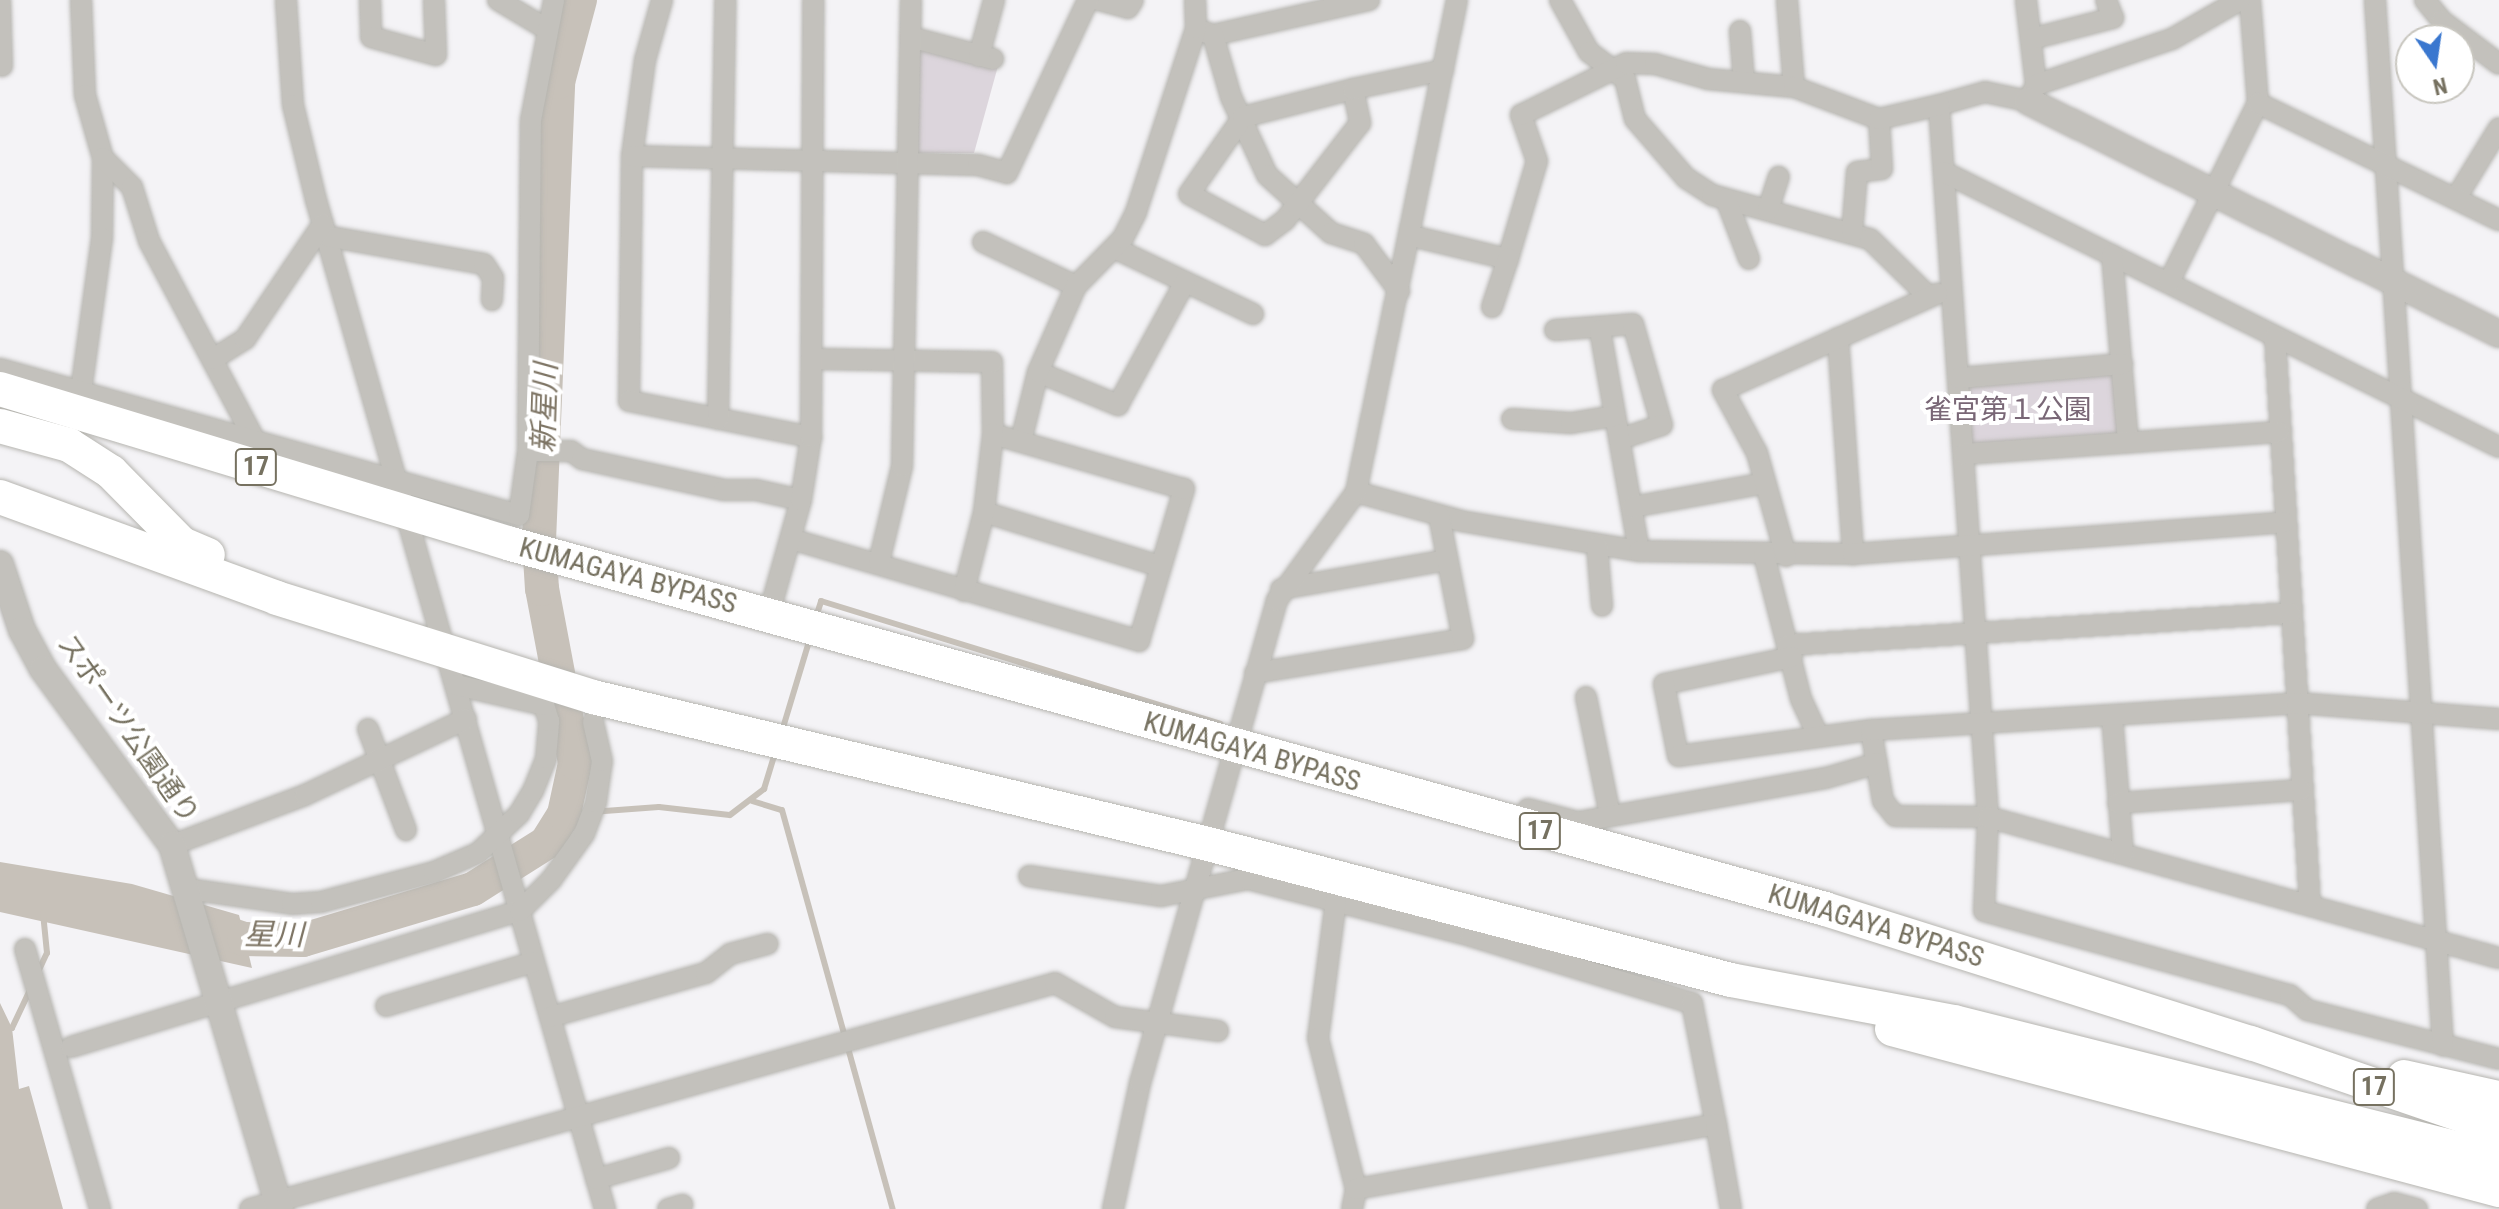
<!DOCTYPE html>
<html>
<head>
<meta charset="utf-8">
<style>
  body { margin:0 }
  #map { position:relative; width:2499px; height:1209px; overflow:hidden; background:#f4f3f6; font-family:"Roboto Condensed","Noto Sans JP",sans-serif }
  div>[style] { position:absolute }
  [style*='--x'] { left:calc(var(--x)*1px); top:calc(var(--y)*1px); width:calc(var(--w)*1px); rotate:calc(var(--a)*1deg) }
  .green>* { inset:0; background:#dcd5dc; transform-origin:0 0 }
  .water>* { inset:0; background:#c7c1b9 }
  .stream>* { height:6px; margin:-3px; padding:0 3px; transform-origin:3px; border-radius:3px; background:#c7c1b9 }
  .river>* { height:34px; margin:-17px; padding:0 17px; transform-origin:17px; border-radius:17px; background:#c7c1b9 }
  .roads { filter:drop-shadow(0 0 2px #b6b5b0) drop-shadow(0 0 2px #b6b5b0) }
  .minor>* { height:20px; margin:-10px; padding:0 10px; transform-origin:10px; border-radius:10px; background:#c3c1bc }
  .tertiary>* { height:26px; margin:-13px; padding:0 13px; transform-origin:13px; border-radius:13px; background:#c3c1bc }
  .trunk>* { height:34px; margin:-17px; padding:0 17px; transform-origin:17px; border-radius:17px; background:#fff }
  span { translate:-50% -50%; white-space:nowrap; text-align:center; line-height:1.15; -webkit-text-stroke:8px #fff; paint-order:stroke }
  .shield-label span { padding:2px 6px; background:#fff; border:2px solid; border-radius:6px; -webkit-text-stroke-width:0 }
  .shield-label { font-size:26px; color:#767160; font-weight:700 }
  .park-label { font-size:28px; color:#796776 }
  .street-label { font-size:28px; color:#767160 }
  .water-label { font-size:30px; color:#7d7464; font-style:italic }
  .north { position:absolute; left:2395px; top:24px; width:80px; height:80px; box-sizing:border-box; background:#fff; border:2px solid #c8c6bf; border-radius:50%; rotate:167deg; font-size:22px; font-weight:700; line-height:32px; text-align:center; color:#767160 }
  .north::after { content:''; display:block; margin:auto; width:28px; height:36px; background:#3a77cf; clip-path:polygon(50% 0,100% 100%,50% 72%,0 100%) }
</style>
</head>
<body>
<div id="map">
  <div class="green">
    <i style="clip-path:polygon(919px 44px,998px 66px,974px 153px,917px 153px)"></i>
    <i style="left:2115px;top:370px;width:66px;height:149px;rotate:86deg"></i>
  </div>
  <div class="water">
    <i style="clip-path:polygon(0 862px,132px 884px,239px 915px,252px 968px,0 912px)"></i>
    <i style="clip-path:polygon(0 1003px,12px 1028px,19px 1089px,29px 1086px,63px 1209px,0 1209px)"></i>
  </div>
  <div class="stream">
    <i style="--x:815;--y:620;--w:20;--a:-72"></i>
    <i style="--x:821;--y:601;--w:418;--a:17.1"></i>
    <i style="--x:782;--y:731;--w:97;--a:-73.2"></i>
    <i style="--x:752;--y:801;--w:31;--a:17"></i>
    <i style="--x:782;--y:810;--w:414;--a:74.5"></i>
    <i style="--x:564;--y:814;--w:95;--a:-4.2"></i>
    <i style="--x:659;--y:807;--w:71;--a:6.4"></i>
    <i style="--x:730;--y:815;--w:43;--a:-37.4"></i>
    <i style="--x:764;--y:789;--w:38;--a:-73"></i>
    <i style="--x:38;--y:972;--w:21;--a:-65"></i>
    <i style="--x:47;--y:953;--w:40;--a:-95.7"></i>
    <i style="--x:0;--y:1028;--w:12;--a:0"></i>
    <i style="--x:12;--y:1028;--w:42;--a:-64.7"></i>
  </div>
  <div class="river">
    <i style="--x:202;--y:925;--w:44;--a:18.4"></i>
    <i style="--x:244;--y:939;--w:59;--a:1"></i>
    <i style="--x:303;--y:940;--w:177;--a:-16.7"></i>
    <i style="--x:473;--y:889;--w:86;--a:-32.2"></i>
    <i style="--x:546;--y:843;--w:34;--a:-58"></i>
    <i style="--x:564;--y:814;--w:52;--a:-77.8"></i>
    <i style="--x:575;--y:763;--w:177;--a:-100.7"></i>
    <i style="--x:542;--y:589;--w:48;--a:-93.6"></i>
    <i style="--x:539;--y:541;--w:459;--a:-87.6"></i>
    <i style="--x:558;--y:82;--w:85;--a:-75"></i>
  </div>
  <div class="roads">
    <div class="minor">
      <i style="--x:0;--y:0;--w:66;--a:88.3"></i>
      <i style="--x:81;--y:0;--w:95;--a:87.6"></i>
      <i style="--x:85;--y:95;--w:66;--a:74.1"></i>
      <i style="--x:103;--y:158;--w:80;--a:90.7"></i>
      <i style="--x:102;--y:238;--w:154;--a:97.8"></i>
      <i style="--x:286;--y:0;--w:105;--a:86.2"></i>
      <i style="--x:293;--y:105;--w:98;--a:76.4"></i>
      <i style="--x:316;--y:200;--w:1050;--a:74.02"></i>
      <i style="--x:370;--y:0;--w:37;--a:88"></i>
      <i style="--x:371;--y:37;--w:67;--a:15.5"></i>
      <i style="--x:436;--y:55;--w:55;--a:-92.1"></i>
      <i style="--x:498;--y:0;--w:55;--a:30.8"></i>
      <i style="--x:662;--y:0;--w:62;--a:105.8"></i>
      <i style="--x:645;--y:60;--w:97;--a:97.7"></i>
      <i style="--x:632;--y:156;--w:245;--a:90.7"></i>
      <i style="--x:629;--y:401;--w:186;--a:11.2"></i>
      <i style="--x:1099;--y:0;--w:30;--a:15"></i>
      <i style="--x:1128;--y:8;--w:9;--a:-58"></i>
      <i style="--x:1560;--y:0;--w:60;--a:60.9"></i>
      <i style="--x:1589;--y:52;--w:45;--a:36.9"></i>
      <i style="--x:1625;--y:79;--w:41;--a:76"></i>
      <i style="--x:1635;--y:119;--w:78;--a:49.2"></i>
      <i style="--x:1686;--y:178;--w:31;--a:33"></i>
      <i style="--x:1712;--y:195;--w:164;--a:15.6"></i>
      <i style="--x:1870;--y:239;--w:83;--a:44.5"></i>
      <i style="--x:1787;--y:0;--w:87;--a:85.4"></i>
      <i style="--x:2026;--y:0;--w:86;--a:83.3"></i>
      <i style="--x:2036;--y:85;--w:18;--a:117"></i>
      <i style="--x:2028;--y:101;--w:44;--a:-168.2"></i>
      <i style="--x:1985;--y:92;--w:48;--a:164.2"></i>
      <i style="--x:1939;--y:105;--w:714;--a:86.06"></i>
      <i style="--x:1988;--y:817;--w:94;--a:92.4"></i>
      <i style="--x:1984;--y:911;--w:317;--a:15.4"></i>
      <i style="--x:2290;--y:995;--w:23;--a:41"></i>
      <i style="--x:2307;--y:1010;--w:198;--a:14.3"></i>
      <i style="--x:2250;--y:0;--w:103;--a:85.6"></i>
      <i style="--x:2375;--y:0;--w:1048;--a:86.28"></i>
      <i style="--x:2425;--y:0;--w:27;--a:51"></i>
      <i style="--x:2442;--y:21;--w:71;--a:37"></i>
      <i style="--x:1202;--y:31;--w:12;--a:20"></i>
      <i style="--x:1213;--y:35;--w:160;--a:-12.6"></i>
      <i style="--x:1740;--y:31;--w:51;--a:85.5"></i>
      <i style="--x:1213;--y:35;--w:65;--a:73.8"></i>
      <i style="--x:1231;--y:97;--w:86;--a:65.2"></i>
      <i style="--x:1267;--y:175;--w:86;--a:42.2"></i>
      <i style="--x:1331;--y:233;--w:35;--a:18"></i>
      <i style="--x:1364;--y:244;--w:59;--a:53.3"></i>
      <i style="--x:910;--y:37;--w:86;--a:14.8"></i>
      <i style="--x:2031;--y:39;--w:85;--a:-14.4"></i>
      <i style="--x:2113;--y:18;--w:19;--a:-111"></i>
      <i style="--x:979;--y:56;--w:58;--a:-75"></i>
      <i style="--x:2036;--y:85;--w:144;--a:-18.7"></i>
      <i style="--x:2172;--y:39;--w:78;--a:-29.8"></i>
      <i style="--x:1353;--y:89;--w:35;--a:78"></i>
      <i style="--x:1360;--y:123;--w:123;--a:127.7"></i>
      <i style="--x:1285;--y:220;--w:25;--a:143"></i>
      <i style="--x:1265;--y:235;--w:86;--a:-151.7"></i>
      <i style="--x:1189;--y:194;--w:94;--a:-55"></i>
      <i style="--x:1243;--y:117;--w:114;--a:-14.3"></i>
      <i style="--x:1353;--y:89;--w:92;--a:-11.9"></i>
      <i style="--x:632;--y:156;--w:346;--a:1.5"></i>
      <i style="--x:978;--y:165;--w:30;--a:15"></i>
      <i style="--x:1007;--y:173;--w:191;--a:-64.9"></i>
      <i style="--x:103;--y:158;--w:41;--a:45"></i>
      <i style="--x:132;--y:187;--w:57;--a:72.5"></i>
      <i style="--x:149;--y:241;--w:230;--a:62"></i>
      <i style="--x:1944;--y:172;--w:619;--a:26.36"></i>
      <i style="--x:2456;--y:198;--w:82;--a:-58.4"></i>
      <i style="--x:1726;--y:199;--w:64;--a:69"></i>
      <i style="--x:1768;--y:210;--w:35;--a:-72"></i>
      <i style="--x:1852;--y:233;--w:61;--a:-85.3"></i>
      <i style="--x:1857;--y:172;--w:25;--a:-7"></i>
      <i style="--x:1882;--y:169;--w:50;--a:-93.4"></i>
      <i style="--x:326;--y:236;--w:160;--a:10"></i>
      <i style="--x:484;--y:264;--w:17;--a:57"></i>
      <i style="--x:493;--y:278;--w:22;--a:93"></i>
      <i style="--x:1412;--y:236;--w:99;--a:13.5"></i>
      <i style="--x:1508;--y:259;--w:102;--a:-73.5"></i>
      <i style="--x:1537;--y:161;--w:49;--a:-109.2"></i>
      <i style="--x:1521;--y:115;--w:117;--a:-26.3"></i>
      <i style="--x:1626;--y:63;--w:29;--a:2"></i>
      <i style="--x:1655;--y:64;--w:55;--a:15.8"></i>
      <i style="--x:1708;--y:79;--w:86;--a:5.3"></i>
      <i style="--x:1794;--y:87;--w:91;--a:20.6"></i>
      <i style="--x:1879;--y:119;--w:62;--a:-13.1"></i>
      <i style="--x:983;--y:242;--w:103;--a:25.3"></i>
      <i style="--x:1114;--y:248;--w:154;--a:25.4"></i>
      <i style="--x:2112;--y:255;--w:188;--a:85.1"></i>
      <i style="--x:2169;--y:282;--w:200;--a:-63.6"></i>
      <i style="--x:2258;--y:103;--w:268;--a:25.9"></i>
      <i style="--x:1492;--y:307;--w:51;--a:-71.6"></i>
      <i style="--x:1555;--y:330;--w:78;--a:-4.4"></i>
      <i style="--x:1633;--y:324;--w:105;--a:74"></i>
      <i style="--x:1662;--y:425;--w:44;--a:161.6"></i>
      <i style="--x:1600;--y:330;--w:224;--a:80"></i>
      <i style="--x:2275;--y:337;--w:569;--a:86.47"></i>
      <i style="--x:1838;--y:338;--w:217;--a:86"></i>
      <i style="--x:213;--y:359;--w:38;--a:-32"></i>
      <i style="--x:245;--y:339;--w:139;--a:-55.9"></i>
      <i style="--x:0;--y:369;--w:539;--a:15.71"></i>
      <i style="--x:519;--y:515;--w:65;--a:-82"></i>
      <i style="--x:528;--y:451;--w:331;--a:-89.5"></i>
      <i style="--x:531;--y:120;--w:122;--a:-79.1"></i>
      <i style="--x:1038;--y:372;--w:87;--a:22.4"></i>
      <i style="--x:1118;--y:405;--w:140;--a:-61.4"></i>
      <i style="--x:1959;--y:378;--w:164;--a:-4.9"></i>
      <i style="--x:718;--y:419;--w:419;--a:-89"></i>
      <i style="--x:1512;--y:419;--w:59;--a:3.9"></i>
      <i style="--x:1571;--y:423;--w:44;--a:-9.2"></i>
      <i style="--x:1021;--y:441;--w:71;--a:-76.2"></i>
      <i style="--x:1038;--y:372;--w:94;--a:-66.2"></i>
      <i style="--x:1076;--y:286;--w:67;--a:-45.6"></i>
      <i style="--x:1123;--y:238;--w:29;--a:-63"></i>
      <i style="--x:1136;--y:212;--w:194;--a:-71.9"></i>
      <i style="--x:1196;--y:28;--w:28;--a:-92"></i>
      <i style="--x:528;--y:451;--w:43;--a:0"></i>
      <i style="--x:571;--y:451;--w:14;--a:36"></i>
      <i style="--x:582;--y:459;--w:145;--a:12.3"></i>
      <i style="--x:724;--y:490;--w:32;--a:0"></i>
      <i style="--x:756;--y:490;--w:46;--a:12.5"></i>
      <i style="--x:1964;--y:454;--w:315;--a:-4"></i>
      <i style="--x:1356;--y:492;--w:109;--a:15.4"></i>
      <i style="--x:1461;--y:521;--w:181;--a:9.6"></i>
      <i style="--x:1639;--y:551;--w:214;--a:0.8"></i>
      <i style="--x:1853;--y:554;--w:432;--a:-4.2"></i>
      <i style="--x:1632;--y:507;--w:135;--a:-10.2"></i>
      <i style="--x:984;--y:512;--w:184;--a:17.1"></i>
      <i style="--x:791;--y:539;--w:363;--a:16.3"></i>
      <i style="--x:1139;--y:641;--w:159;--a:-73.5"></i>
      <i style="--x:1184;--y:489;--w:199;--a:-163.9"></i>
      <i style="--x:993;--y:434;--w:72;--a:-90.8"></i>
      <i style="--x:992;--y:362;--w:178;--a:-179"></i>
      <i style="--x:1597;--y:546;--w:60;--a:85.2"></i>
      <i style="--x:1764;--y:555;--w:149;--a:75.6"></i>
      <i style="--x:1801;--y:699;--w:38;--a:65"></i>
      <i style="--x:1786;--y:556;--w:107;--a:-105.7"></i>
      <i style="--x:1757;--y:453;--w:72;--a:-118.4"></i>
      <i style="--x:1723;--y:390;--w:235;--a:-24.2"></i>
      <i style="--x:879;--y:562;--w:99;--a:-76.5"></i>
      <i style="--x:902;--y:466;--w:466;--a:-88.9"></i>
      <i style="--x:1281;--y:589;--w:169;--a:-9.9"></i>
      <i style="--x:964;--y:591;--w:81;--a:-75.8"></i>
      <i style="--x:984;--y:512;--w:79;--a:-83.4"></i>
      <i style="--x:769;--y:614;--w:118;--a:-74.3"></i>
      <i style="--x:801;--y:500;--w:64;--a:-81"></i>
      <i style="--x:811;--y:437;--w:437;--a:-89.7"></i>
      <i style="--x:1788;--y:645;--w:503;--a:-3.65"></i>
      <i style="--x:1792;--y:657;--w:131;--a:168.1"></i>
      <i style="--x:1664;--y:684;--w:73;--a:79"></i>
      <i style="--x:1678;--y:756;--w:195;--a:-7.7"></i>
      <i style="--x:1871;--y:730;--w:72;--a:80.4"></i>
      <i style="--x:1883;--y:801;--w:19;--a:51"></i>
      <i style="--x:1895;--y:816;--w:93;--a:0.6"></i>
      <i style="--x:1988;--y:817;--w:530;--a:15.43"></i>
      <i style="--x:1255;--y:673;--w:211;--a:-9.3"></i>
      <i style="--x:1463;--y:639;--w:126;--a:-101"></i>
      <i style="--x:1586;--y:697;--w:120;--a:78.5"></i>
      <i style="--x:2112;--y:716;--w:138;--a:85.4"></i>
      <i style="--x:368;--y:729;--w:108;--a:69.4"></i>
      <i style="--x:1871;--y:730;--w:427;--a:-3.6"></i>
      <i style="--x:2297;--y:703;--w:203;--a:4.5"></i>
      <i style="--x:2118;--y:803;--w:183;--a:-4.1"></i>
      <i style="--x:1528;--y:809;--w:52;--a:14.6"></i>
      <i style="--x:1578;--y:822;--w:252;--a:-10.1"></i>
      <i style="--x:1826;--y:778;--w:53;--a:-16.4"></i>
      <i style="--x:172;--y:845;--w:142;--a:-20.6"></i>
      <i style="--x:305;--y:795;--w:178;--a:-25.3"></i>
      <i style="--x:1029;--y:876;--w:134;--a:8.6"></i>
      <i style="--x:1161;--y:896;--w:89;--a:-11.1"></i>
      <i style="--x:1248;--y:879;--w:230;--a:14.3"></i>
      <i style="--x:1471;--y:936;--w:231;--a:16.9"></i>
      <i style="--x:1692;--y:1003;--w:123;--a:78.8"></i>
      <i style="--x:188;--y:889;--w:105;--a:8.2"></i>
      <i style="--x:292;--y:904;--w:29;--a:-4"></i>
      <i style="--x:321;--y:902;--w:117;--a:-14.9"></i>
      <i style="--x:434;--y:872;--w:48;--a:-23.4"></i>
      <i style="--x:478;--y:853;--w:57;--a:-43.6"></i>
      <i style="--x:519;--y:814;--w:27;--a:-59"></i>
      <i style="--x:533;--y:791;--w:35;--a:-68"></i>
      <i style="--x:546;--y:758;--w:37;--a:-85"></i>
      <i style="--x:549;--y:721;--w:17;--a:-107"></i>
      <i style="--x:544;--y:705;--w:90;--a:-167.2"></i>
      <i style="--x:1336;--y:900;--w:139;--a:97.4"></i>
      <i style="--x:1318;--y:1038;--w:156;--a:75.9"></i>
      <i style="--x:1356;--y:1189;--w:20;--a:101"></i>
      <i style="--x:25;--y:949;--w:271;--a:73.9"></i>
      <i style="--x:386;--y:1006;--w:154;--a:-16.6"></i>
      <i style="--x:550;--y:1017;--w:162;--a:-15.8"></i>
      <i style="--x:706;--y:973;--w:31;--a:-38"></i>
      <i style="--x:730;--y:954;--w:39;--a:-15"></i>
      <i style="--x:71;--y:1047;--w:469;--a:-16.9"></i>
      <i style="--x:520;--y:911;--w:44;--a:-45"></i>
      <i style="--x:551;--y:880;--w:57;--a:-54.3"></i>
      <i style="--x:584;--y:834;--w:34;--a:-69"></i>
      <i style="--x:596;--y:802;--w:41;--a:-81.7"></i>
      <i style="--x:602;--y:761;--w:40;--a:-103"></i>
      <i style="--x:596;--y:1179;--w:76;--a:-16"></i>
      <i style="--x:1356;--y:1189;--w:366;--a:-10.2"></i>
      <i style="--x:1716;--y:1124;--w:86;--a:80"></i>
      <i style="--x:250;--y:1209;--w:836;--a:-15.68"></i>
      <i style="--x:1055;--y:983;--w:69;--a:29.5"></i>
      <i style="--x:1115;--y:1017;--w:104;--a:7.7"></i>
      <i style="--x:668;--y:1209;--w:15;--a:-16"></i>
      <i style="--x:1113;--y:1209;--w:129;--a:-77.9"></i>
      <i style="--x:1140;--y:1083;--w:502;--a:-74.16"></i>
      <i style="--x:1277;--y:600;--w:134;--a:-53.8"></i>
      <i style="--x:1356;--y:492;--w:502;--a:-78.4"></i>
      <i style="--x:2377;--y:1209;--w:18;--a:-19"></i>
      <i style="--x:2394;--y:1203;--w:24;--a:15"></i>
    </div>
    <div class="tertiary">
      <i style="--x:2028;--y:101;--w:525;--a:26.32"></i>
      <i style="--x:0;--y:564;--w:70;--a:71.6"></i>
      <i style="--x:22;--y:630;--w:44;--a:61.7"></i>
      <i style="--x:43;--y:669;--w:218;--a:53.8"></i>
      <i style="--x:172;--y:845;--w:380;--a:73.5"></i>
    </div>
    <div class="trunk">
      <i style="--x:0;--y:389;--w:534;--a:16.87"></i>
      <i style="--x:511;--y:544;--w:1364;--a:15.52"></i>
      <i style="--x:1825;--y:909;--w:447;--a:17.5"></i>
      <i style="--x:2251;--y:1043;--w:262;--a:18.9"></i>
      <i style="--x:0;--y:426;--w:72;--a:15.4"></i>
      <i style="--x:69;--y:445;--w:50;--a:32.7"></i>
      <i style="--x:111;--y:472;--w:101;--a:45.4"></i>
      <i style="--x:182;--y:544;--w:28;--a:23"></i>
      <i style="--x:0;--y:497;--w:295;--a:20"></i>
      <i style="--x:277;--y:598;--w:331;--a:17.4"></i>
      <i style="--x:593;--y:697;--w:632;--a:13.44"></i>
      <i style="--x:1208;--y:844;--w:540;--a:14.58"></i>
      <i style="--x:1731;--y:980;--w:227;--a:10.7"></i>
      <i style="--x:1954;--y:1022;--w:562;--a:14.11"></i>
      <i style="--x:1892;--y:1029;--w:628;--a:14.86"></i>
      <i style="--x:2404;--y:1077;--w:97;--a:12.5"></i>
    </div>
  </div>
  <div class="shield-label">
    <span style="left:256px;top:467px">17</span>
    <span style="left:1540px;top:831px">17</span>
    <span style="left:2374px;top:1087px">17</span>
  </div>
  <div class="park-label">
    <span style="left:2008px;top:410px">雀宮第１公園</span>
  </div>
  <div class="street-label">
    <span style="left:628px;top:576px;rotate:15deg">KUMAGAYA BYPASS</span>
    <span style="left:128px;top:729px;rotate:55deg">スポーツ公園通り</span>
    <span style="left:1252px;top:752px;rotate:16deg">KUMAGAYA BYPASS</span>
    <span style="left:1876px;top:926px;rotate:17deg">KUMAGAYA BYPASS</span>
  </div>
  <div class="water-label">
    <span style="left:545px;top:408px;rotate:-88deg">新星川</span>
    <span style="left:274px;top:935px;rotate:1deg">星川</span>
  </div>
  <div class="north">N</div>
</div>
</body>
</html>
